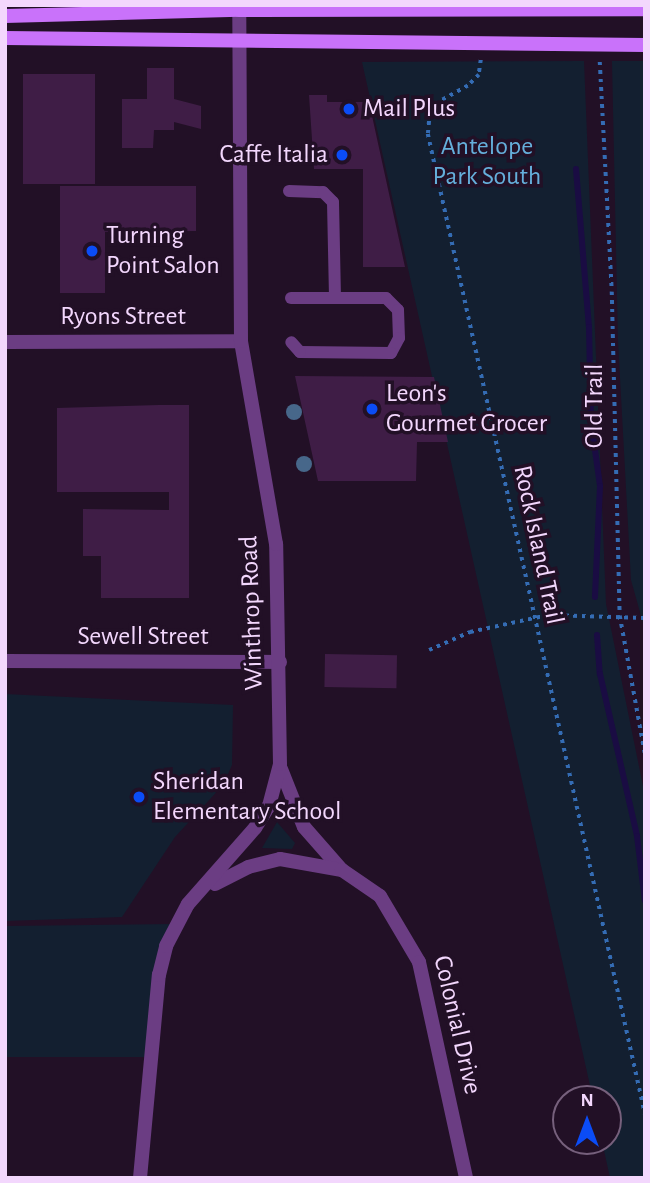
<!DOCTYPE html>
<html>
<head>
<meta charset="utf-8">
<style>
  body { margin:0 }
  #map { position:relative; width:650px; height:1183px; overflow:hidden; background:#221026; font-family:"Alegreya Sans",sans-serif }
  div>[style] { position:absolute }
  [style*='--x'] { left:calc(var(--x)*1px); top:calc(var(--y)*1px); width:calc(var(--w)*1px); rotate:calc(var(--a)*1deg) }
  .green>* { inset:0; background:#131f30 }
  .stream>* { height:6px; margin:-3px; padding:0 3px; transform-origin:3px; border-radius:3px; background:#1a0c43 }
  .building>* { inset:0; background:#3f1d46; transform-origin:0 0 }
  .path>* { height:3.5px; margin-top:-1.75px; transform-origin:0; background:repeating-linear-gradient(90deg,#346cb4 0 3.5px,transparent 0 8.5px) }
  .lane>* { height:12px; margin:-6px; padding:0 6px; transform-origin:6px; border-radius:6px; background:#6b3d83 }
  .street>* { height:14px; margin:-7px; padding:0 7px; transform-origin:7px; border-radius:7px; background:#6b3d83 }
  .secondary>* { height:14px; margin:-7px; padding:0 7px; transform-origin:7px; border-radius:7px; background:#c972fa }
  .trees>* { width:16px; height:16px; margin:-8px; border-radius:50%; background:#47678a }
  .dots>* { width:19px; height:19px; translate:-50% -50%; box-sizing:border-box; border:4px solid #221026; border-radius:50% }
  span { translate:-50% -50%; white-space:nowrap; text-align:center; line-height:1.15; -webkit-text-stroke:7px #221026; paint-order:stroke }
  .poi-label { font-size:26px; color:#f3d7fd }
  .left { translate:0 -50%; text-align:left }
  .right { translate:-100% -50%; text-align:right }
  .park-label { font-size:26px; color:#65afdb }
  .street-label { font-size:26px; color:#f3d7fd }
  .frame { position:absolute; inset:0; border:7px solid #f3d7fd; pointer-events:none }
  .north { position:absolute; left:552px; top:1085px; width:70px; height:70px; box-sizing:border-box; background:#221026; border:2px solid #76607c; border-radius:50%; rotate:0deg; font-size:19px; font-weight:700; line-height:28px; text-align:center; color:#f3d7fd }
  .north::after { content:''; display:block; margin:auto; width:24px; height:32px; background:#0b4cf6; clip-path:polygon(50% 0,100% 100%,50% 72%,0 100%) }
</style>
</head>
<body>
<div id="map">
  <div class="green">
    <i style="clip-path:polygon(584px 61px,606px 604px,645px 796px,645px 1178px,610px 1178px,602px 1141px,608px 1141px,608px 1099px,593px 1099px,362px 62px)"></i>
    <i style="clip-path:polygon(612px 61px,645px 61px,645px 630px,631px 580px,618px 341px)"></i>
    <i style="clip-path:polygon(5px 694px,233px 705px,232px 765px,223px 785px,175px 837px,122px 917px,5px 921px)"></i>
    <i style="clip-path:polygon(277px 822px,295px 843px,292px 849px,262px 848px)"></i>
    <i style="clip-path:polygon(175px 924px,151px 1057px,5px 1057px,5px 926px)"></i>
  </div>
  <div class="stream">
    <i style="--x:576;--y:169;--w:159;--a:85.3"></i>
    <i style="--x:589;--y:327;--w:94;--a:88.8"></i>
    <i style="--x:591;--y:421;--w:66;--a:82.1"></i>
    <i style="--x:600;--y:486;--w:111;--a:92.6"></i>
    <i style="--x:597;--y:635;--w:39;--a:86"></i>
    <i style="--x:600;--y:674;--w:166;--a:77.1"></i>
    <i style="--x:637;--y:836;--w:65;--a:83"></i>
  </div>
  <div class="building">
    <i style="clip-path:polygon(147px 68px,174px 68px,174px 99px,201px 106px,201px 129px,174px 122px,174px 130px,154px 130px,153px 148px,122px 148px,122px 99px,147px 99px)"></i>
    <i style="left:23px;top:74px;width:72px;height:110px"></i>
    <i style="clip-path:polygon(309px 95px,327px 95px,327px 102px,369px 102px,405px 267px,363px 267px,363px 169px,314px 169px)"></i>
    <i style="clip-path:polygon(60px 186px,196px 186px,196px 231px,105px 232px,105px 293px,60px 293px)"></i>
    <i style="clip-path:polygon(295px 376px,434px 377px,448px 442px,417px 442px,416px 481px,318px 481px)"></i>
    <i style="clip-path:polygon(159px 405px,189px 405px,189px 598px,101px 598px,101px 556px,83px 556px,83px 509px,169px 510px,169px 492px,57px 492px,57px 408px)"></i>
    <i style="left:325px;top:654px;width:72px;height:33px;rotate:1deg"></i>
  </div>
  <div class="path">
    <i style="--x:481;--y:60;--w:15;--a:98"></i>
    <i style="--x:479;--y:75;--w:16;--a:135"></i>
    <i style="--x:468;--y:86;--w:33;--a:151"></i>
    <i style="--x:439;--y:102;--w:14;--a:129"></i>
    <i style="--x:430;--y:113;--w:21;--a:95"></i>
    <i style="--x:428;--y:134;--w:1004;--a:77.51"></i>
    <i style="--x:600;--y:62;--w:230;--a:87"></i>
    <i style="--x:612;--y:292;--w:324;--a:88.6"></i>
    <i style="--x:620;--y:616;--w:139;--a:79.7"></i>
    <i style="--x:429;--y:650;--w:45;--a:-23.7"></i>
    <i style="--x:470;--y:632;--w:80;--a:-12.3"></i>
    <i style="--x:548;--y:615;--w:97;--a:1.8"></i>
  </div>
  <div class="lane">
    <i style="--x:289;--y:191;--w:34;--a:2"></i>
    <i style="--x:323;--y:192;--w:14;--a:45"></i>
    <i style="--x:333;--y:202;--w:96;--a:88.8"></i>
    <i style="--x:291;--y:298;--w:95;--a:0"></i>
    <i style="--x:386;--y:298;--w:17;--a:45"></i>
    <i style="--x:398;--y:310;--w:28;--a:88"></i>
    <i style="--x:399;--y:338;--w:17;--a:118"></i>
    <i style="--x:391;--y:353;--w:91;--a:-179.4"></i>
    <i style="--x:300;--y:352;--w:13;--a:-132"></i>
  </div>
  <div class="street">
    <i style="--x:5;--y:342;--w:236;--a:-0.2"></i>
    <i style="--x:5;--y:661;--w:275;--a:0.2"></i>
    <i style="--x:281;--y:769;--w:62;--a:68.4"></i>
    <i style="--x:304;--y:827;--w:56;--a:48.6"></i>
    <i style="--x:215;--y:884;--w:37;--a:-27"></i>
    <i style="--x:248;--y:867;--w:33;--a:-14"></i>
    <i style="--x:280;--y:859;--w:63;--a:10.1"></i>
    <i style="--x:342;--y:870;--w:46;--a:34.4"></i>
    <i style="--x:380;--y:896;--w:77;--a:59.4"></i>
    <i style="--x:419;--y:962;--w:221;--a:77.7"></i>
    <i style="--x:140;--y:1178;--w:204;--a:-84.7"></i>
    <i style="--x:159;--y:975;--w:30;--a:-76"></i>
    <i style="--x:166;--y:946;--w:47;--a:-62.4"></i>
    <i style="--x:188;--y:904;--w:101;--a:-48.6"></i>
    <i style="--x:255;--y:828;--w:26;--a:-58"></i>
    <i style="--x:269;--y:806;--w:43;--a:-75.3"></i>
    <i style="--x:280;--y:764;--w:220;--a:-91"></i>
    <i style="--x:276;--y:544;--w:206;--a:-99.8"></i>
    <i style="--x:241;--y:341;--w:331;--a:-90.3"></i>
  </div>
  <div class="secondary">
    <i style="--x:5;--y:16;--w:234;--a:-1.5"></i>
    <i style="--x:239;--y:10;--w:406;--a:-0.1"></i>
    <i style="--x:5;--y:38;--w:640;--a:0.63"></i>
  </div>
  <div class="trees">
    <i style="left:294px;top:412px"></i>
    <i style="left:304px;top:464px"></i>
  </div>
  <div class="dots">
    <i style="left:349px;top:109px;background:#0b4cf6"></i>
    <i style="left:342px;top:155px;background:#0b4cf6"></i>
    <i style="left:92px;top:251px;background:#0b4cf6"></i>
    <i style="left:372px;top:409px;background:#0b4cf6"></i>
    <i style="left:139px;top:797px;background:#0b4cf6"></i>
  </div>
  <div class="poi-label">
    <span class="left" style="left:363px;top:109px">Mail Plus</span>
    <span class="right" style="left:328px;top:155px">Caffe Italia</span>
    <span class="left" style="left:106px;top:251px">Turning<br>Point Salon</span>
    <span class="left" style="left:386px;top:409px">Leon's<br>Gourmet Grocer</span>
    <span class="left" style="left:153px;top:797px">Sheridan<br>Elementary School</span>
  </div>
  <div class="park-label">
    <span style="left:487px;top:162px">Antelope<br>Park South</span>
  </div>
  <div class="street-label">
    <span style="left:123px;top:317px">Ryons Street</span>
    <span style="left:595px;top:406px;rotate:-90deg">Old Trail</span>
    <span style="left:538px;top:545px;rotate:78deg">Rock Island Trail</span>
    <span style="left:252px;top:613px;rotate:-92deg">Winthrop Road</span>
    <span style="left:143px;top:637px">Sewell Street</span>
    <span style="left:457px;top:1025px;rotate:77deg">Colonial Drive</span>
  </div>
  <div class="frame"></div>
  <div class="north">N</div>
</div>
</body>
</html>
